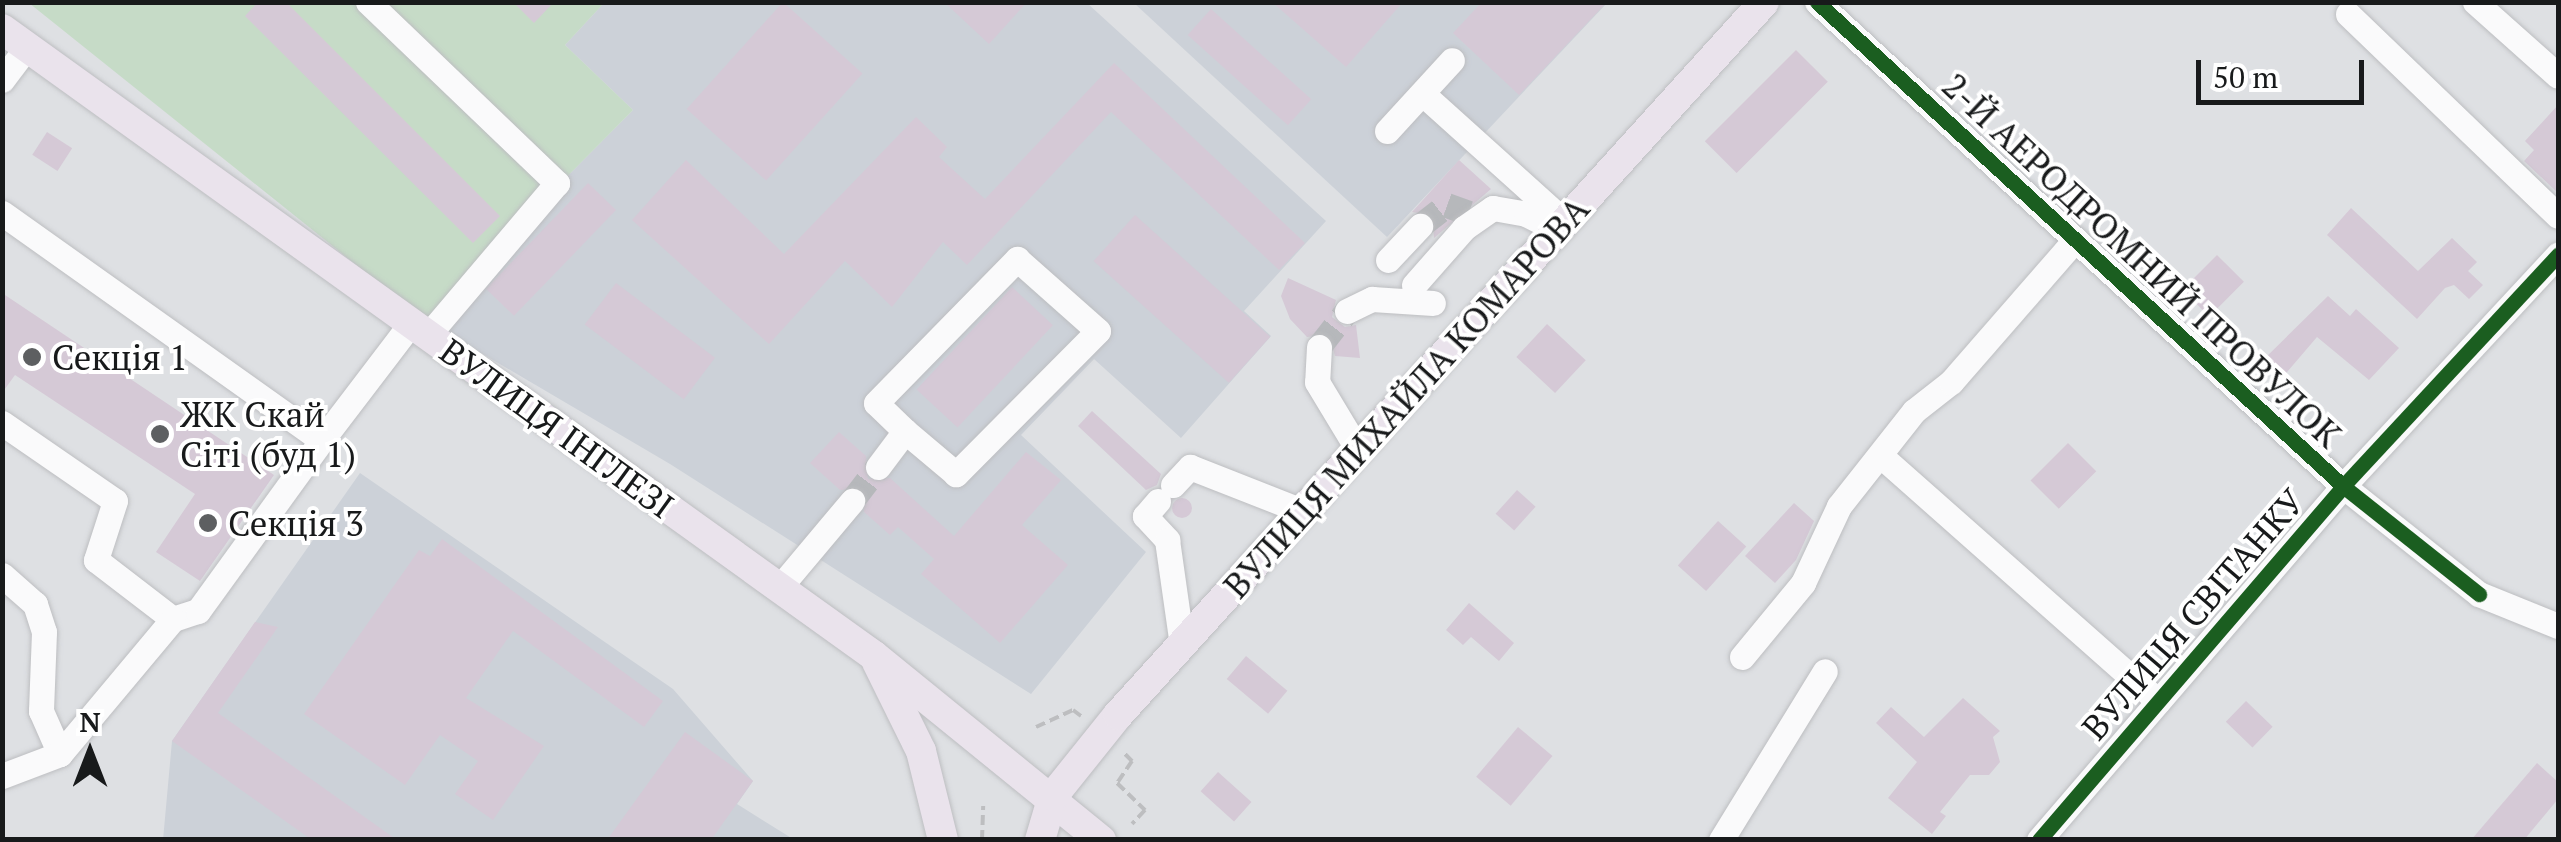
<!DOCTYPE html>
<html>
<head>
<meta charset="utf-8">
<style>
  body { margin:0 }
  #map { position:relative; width:2561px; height:842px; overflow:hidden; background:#dee0e3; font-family:"PT Serif",serif }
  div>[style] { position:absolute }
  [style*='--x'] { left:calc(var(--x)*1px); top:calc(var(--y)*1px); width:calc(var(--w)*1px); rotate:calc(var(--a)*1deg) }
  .built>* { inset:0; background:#ccd1d8 }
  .green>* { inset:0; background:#c6dbc7 }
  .building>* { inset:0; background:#d5c9d6; transform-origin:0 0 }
  .round { border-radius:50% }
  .minor-tunnel>* { height:25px; margin-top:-12.5px; transform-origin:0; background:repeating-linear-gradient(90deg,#b6b8bb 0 25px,transparent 0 37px) }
  .path>* { height:4px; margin-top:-2px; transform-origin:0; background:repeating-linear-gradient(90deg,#bdbec0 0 10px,transparent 0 15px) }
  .roads { filter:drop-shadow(0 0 2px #bdbec1) drop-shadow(0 0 2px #bdbec1) }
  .minor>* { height:25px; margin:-12.5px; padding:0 12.5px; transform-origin:12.5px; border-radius:12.5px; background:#fafafb }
  .major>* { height:30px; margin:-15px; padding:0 15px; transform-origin:15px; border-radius:15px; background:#eae3ec }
  .cycleway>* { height:15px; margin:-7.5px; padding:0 7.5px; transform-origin:7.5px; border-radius:7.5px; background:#1b5e20 }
  .dots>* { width:28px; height:28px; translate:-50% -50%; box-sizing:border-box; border:5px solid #fff; border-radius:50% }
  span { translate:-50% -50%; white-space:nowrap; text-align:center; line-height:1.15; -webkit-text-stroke:8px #fff; paint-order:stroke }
  .street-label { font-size:35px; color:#181a1b }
  .poi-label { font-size:35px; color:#181a1b }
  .left { translate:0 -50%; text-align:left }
  .frame { position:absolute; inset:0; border:5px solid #181a1b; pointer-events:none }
  .north { position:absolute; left:40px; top:702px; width:100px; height:100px; -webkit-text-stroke:8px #fff; paint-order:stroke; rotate:0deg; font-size:28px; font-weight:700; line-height:40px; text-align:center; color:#181a1b }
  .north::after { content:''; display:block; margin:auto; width:35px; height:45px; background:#181a1b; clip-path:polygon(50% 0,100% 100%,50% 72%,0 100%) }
  .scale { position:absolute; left:2196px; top:60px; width:168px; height:45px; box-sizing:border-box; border:5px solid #181a1b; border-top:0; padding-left:12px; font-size:30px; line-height:35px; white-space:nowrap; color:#181a1b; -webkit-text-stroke:8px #fff; paint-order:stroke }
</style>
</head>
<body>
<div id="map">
  <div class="built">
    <i style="clip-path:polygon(604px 3px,1087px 3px,1326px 221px,1244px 311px,1271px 336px,1181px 438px,1094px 359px,1021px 435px,1146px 552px,1031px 694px,670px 464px,425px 320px,633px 110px,565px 45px)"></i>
    <i style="clip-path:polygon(1134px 3px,1607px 3px,1387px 237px)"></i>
    <i style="clip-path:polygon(360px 473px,673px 689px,753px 781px,737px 804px,793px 839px,163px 840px,172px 741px)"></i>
  </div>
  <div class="green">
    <i style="clip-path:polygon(29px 3px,604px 3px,565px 45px,633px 110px,425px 320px)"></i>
  </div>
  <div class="building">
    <i style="clip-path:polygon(258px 2px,286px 2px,500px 216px,473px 243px,245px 16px)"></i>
    <i style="clip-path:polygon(513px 2px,554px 2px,534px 23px)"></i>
    <i style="left:783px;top:2px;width:107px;height:144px;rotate:42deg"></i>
    <i style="clip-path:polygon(944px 2px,1027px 2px,989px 44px)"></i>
    <i style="clip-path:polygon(1272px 2px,1403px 2px,1346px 67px)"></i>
    <i style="clip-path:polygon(1482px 2px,1607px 2px,1519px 95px,1453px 33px)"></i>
    <i style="left:1211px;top:9px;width:135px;height:35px;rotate:42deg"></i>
    <i style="left:1796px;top:50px;width:45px;height:129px;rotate:45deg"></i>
    <i style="clip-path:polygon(1114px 63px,1305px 243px,1279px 270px,1111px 112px,967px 265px,943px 242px,892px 307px,845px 261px,769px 344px,632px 220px,686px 160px,784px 254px,916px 117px,947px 147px,939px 157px,985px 199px)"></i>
    <i style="clip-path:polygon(2558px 105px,2558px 193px,2524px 161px,2534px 150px,2525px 141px)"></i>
    <i style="left:47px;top:132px;width:30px;height:27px;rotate:33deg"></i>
    <i style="clip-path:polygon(1459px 160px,1491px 189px,1434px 238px,1432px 215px,1412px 212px)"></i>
    <i style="left:588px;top:183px;width:39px;height:147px;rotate:44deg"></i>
    <i style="clip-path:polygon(2351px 208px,2418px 271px,2452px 238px,2477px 262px,2468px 271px,2483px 285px,2469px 299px,2454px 285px,2445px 288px,2417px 319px,2327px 235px)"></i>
    <i style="left:1135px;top:215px;width:182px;height:62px;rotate:42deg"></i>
    <i style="left:2217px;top:255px;width:38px;height:49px;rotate:45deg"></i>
    <i style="clip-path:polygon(1288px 278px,1336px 300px,1332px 317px,1345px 327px,1356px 325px,1360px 358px,1335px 356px,1329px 334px,1307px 337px,1290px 319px,1281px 296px)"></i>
    <i style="left:616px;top:283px;width:124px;height:52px;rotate:37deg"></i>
    <i style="left:1012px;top:287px;width:56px;height:140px;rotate:43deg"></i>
    <i style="clip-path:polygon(2px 293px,274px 475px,200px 581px,156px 552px,195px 494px,15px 375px,2px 393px)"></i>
    <i style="clip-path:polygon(2328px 296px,2350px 316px,2356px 309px,2399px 348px,2369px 380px,2317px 337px,2281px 379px,2261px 362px)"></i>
    <i style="left:1547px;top:324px;width:53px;height:45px;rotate:43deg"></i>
    <i style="clip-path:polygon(1092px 411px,1161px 474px,1157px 485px,1146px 490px,1078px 426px)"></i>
    <i style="clip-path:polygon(839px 432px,866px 456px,868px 479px,890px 478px,954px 536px,1026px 452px,1061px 480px,1022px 525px,1068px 565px,1000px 643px,921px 574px,934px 559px,898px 527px,890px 535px,864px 512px,863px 489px,840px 490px,810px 463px)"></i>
    <i style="left:2068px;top:443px;width:40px;height:53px;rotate:45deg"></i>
    <i style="left:1517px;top:490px;width:25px;height:32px;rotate:42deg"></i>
    <i class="round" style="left:1172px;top:498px;width:20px;height:20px"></i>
    <i style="clip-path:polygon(1794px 503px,1814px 521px,1796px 560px,1775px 583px,1745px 556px)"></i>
    <i style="left:1718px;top:521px;width:38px;height:60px;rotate:42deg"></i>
    <i style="clip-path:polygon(442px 539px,663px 701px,644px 727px,513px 631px,466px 698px,544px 746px,493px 820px,455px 794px,478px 761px,440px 735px,405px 785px,304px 714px,419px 550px,430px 556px)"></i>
    <i style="clip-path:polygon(1469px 603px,1514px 643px,1499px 661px,1471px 637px,1463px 645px,1446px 630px)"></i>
    <i style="clip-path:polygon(255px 622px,278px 627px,218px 713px,397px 840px,312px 840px,172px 741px)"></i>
    <i style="left:1246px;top:656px;width:54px;height:30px;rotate:40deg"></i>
    <i style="clip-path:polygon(1963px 698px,2000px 731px,1993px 737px,2000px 762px,1989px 775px,1970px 775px,1940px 812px,1946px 816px,1932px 834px,1888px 798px,1917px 762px,1876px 723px,1891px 707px,1924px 737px)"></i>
    <i style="left:2246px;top:701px;width:37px;height:29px;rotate:44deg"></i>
    <i style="left:1518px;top:727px;width:45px;height:65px;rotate:40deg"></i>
    <i style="clip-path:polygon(685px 732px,753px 781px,711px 840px,607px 840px)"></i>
    <i style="clip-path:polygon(2537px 763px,2558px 782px,2558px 799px,2524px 840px,2471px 840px)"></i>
    <i style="left:1218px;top:772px;width:45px;height:26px;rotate:42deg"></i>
  </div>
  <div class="minor-tunnel">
    <i style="--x:1420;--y:226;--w:34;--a:-38"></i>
    <i style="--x:1447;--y:205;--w:23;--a:20"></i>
    <i style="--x:1319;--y:347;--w:46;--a:-52.1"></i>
    <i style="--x:852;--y:501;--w:43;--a:-52.6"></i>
  </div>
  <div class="path">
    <i style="--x:1036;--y:727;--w:41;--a:-24.7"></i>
    <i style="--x:1073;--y:710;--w:10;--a:37"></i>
    <i style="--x:1125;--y:754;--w:10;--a:45"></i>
    <i style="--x:1132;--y:761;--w:27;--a:124"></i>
    <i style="--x:1117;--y:783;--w:39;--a:44"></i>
    <i style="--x:1145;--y:810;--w:19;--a:133"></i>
    <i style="--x:982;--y:840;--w:34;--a:-88"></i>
  </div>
  <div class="roads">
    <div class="minor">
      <i style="--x:368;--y:2;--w:262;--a:43.8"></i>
      <i style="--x:557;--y:183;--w:199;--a:130.3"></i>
      <i style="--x:1817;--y:2;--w:715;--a:42.62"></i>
      <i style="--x:2343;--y:486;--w:174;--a:38.5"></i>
      <i style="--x:2479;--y:594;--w:85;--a:22.1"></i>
      <i style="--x:2475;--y:2;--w:111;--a:41.7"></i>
      <i style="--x:2348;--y:14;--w:291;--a:43.9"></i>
      <i style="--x:2;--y:80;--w:41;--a:-52.9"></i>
      <i style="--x:1424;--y:95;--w:188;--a:42"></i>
      <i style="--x:1387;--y:131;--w:96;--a:-47.5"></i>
      <i style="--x:2;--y:213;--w:392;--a:35.4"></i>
      <i style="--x:322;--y:440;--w:147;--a:-52.7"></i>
      <i style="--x:1388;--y:260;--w:47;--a:-46.7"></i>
      <i style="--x:1414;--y:285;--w:76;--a:-48.7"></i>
      <i style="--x:1464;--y:228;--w:35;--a:-35"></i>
      <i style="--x:1493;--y:208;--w:34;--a:10"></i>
      <i style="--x:1526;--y:214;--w:34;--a:27"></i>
      <i style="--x:1347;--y:311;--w:28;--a:-26"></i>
      <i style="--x:1372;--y:299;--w:61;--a:3.8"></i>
      <i style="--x:1319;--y:347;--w:35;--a:93"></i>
      <i style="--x:1317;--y:382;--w:79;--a:58.9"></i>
      <i style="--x:2;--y:423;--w:137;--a:34.6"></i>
      <i style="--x:115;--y:501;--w:62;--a:107.9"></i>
      <i style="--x:96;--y:560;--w:97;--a:37.5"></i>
      <i style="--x:173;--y:619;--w:26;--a:-18"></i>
      <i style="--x:198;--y:611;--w:211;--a:-54.1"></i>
      <i style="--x:1881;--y:456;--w:370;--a:41.5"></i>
      <i style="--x:878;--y:467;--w:45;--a:-53.1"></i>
      <i style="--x:905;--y:431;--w:40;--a:-136"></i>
      <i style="--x:876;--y:403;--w:202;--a:-45.6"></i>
      <i style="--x:1017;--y:259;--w:108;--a:41.6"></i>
      <i style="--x:1098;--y:331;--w:202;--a:134.8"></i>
      <i style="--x:956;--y:474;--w:67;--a:-139.9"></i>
      <i style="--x:1173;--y:485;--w:25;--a:-47"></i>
      <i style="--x:1190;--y:467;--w:120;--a:21.4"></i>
      <i style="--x:1158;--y:501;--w:20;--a:131"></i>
      <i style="--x:1145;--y:516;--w:33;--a:47"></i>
      <i style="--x:1167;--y:540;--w:106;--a:81.9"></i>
      <i style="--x:2;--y:575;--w:44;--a:41.3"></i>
      <i style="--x:35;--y:604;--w:29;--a:72"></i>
      <i style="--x:44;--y:632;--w:79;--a:92.2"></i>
      <i style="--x:41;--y:711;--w:47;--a:66.2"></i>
      <i style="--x:779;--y:588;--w:114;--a:-50"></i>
      <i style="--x:1742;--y:657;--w:96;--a:-50.5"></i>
      <i style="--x:1803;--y:583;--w:85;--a:-64.9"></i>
      <i style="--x:1839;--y:506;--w:121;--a:-51.7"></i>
      <i style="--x:1914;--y:411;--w:47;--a:-38.1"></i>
      <i style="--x:1951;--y:382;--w:189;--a:-48.9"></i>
      <i style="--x:2;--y:776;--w:62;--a:-20.8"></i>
      <i style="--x:60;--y:754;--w:176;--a:-50.1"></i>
      <i style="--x:1721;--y:840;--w:198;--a:-58.4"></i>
      <i style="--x:2039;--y:840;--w:467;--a:-49.3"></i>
      <i style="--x:2343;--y:486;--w:316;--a:-47.1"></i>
    </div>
    <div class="major">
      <i style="--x:2;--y:29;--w:1073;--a:35.71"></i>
      <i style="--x:873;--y:655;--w:294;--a:39.1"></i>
      <i style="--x:877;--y:662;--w:99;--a:63.7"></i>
      <i style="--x:921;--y:751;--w:92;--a:76.1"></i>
      <i style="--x:1040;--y:840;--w:46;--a:-73.5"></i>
      <i style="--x:1053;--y:796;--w:104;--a:-51.3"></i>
      <i style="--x:1118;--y:715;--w:962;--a:-47.82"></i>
    </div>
  </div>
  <div class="cycleway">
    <i style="--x:1817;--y:2;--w:715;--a:42.62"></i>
    <i style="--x:2343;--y:486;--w:174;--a:38.5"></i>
    <i style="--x:2039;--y:840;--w:467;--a:-49.3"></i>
    <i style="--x:2343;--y:486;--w:316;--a:-47.1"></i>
  </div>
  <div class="dots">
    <i style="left:32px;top:357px;background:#5d5f61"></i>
    <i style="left:160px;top:434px;background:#5d5f61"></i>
    <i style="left:208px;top:523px;background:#5d5f61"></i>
  </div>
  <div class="street-label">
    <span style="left:2142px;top:260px;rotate:43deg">2-Й АЕРОДРОМНИЙ ПРОВУЛОК</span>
    <span style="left:1406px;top:397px;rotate:-48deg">ВУЛИЦЯ МИХАЙЛА КОМАРОВА</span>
    <span style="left:557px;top:428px;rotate:36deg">ВУЛИЦЯ ІНГЛЕЗІ</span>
    <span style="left:2193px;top:614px;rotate:-49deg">ВУЛИЦЯ СВІТАНКУ</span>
  </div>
  <div class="poi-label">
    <span class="left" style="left:52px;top:357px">Секція 1</span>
    <span class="left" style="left:180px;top:434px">ЖК Скай<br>Сіті (буд 1)</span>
    <span class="left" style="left:228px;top:523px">Секція 3</span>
  </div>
  <div class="frame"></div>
  <div class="north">N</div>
  <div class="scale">50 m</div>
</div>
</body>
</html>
